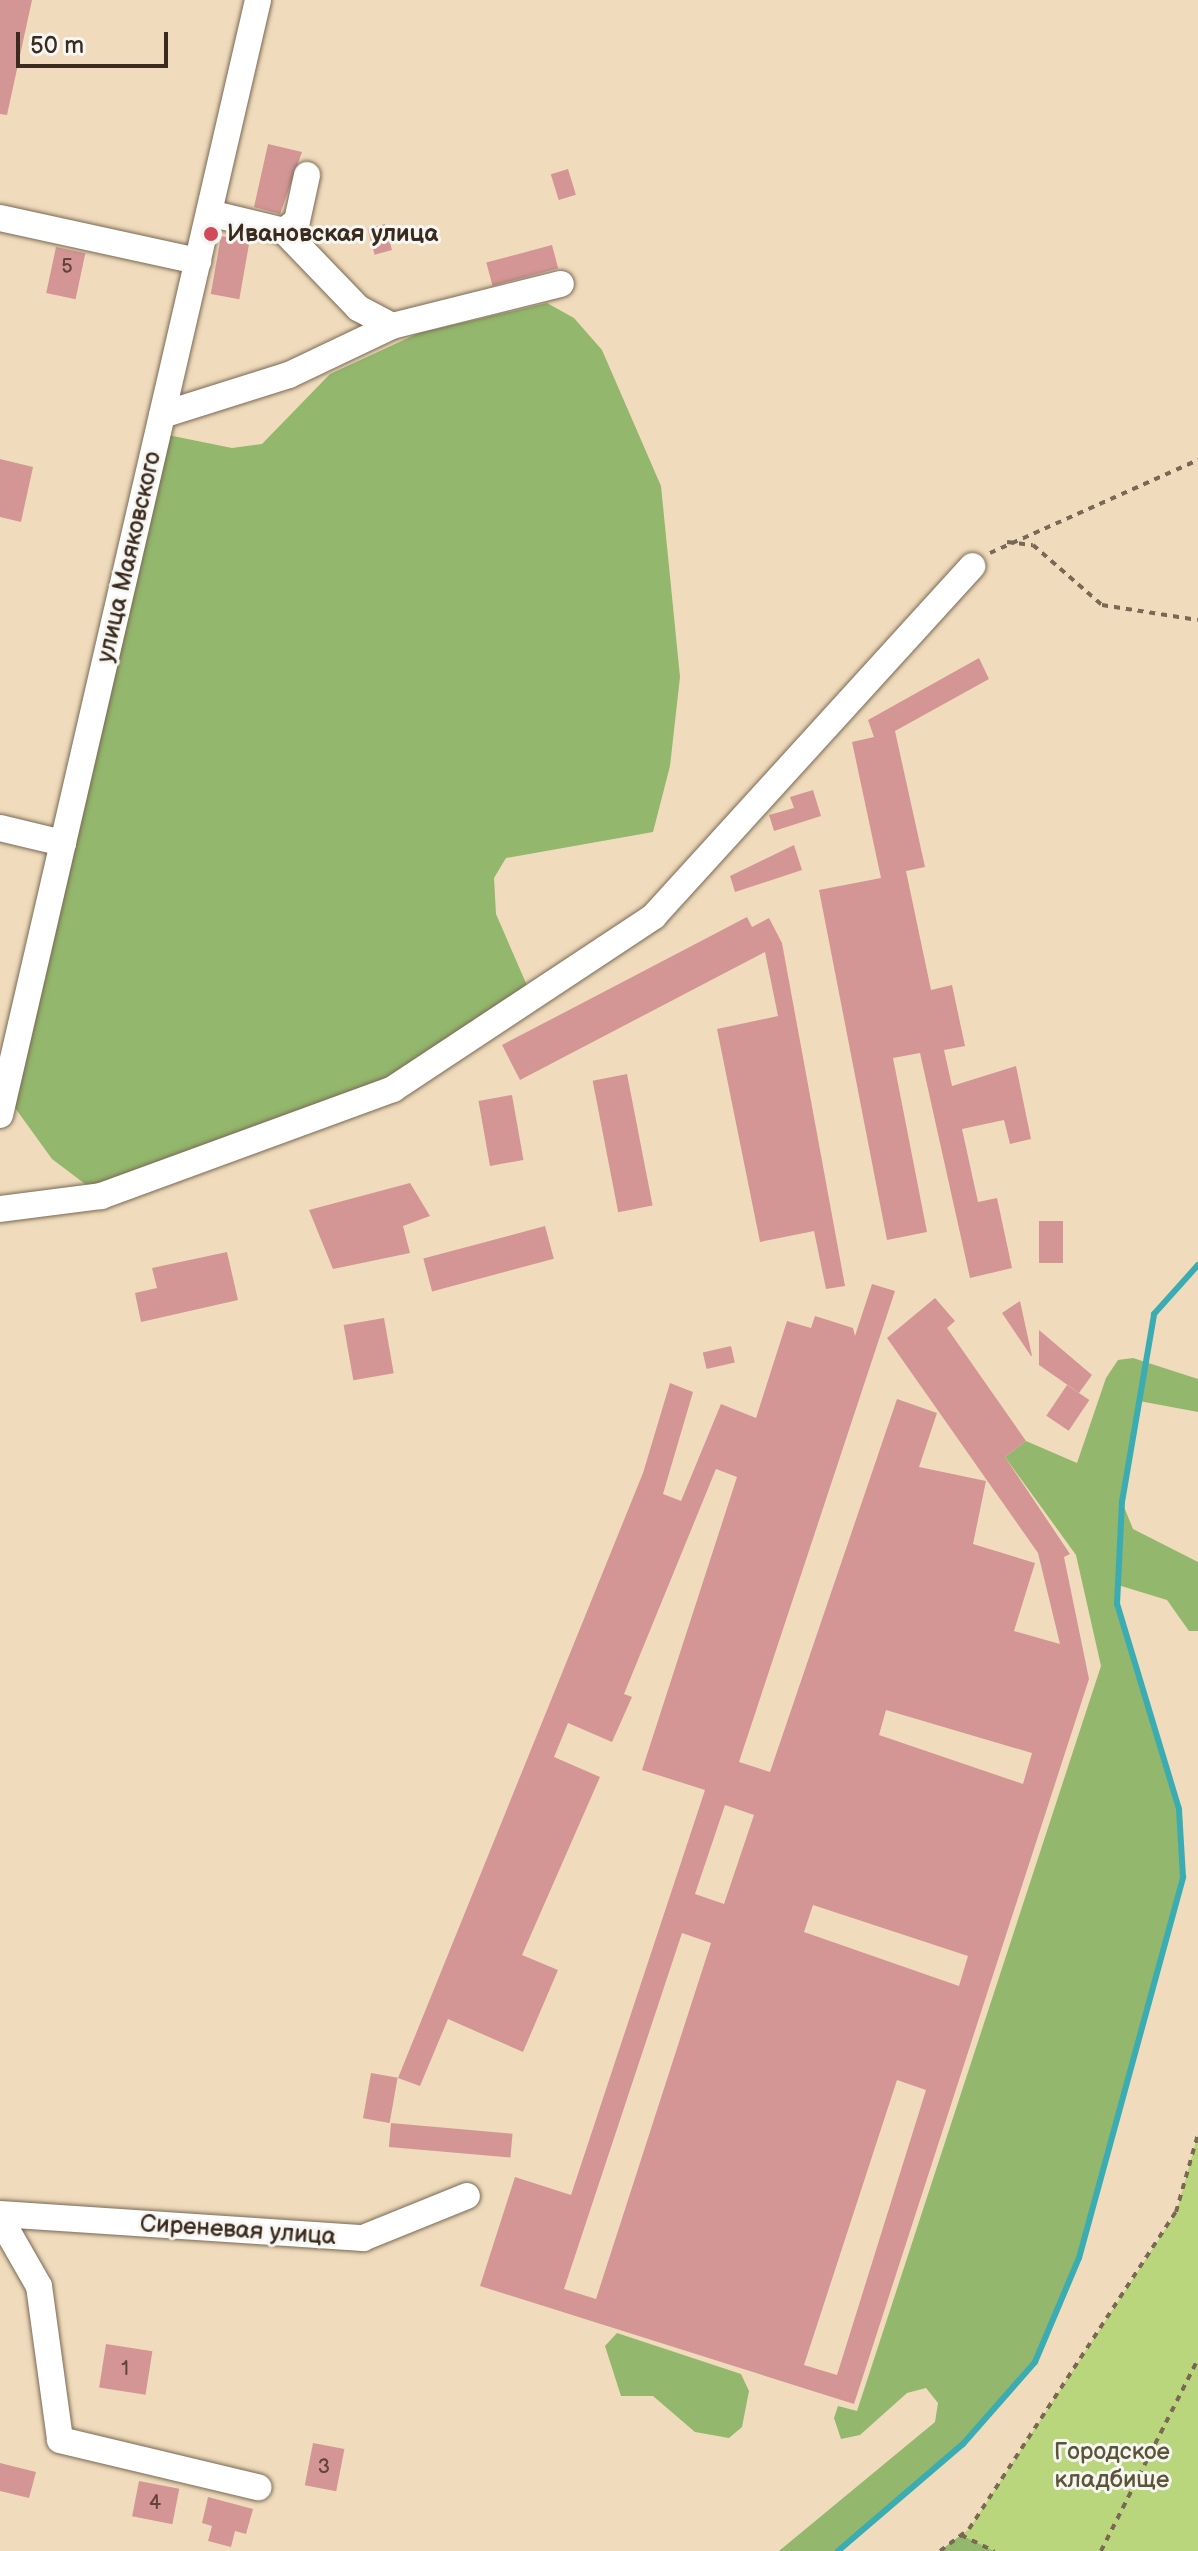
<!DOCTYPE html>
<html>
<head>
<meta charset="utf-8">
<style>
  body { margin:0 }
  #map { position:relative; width:1198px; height:2551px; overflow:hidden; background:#f0dcbc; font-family:"Balsamiq Sans",sans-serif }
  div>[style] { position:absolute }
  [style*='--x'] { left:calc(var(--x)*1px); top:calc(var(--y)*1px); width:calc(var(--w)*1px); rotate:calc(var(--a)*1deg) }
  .green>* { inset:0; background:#bad67c }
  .forest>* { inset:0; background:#93b76c }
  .stream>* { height:6px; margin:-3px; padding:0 3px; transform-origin:3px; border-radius:3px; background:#3aacb2 }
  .building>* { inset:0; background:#d39695; transform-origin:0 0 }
  .path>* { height:4px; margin-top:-2px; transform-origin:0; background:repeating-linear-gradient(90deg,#7a6855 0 6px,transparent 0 12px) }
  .roads { filter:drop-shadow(0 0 2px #7a6855) drop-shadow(0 0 2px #7a6855) }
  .minor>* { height:26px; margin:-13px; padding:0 13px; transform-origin:13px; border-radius:13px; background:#fff }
  .dots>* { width:22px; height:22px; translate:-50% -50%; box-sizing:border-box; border:4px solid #f6f6f2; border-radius:50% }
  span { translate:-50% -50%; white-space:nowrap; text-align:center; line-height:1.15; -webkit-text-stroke:6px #f6f6f2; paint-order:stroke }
  .number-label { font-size:20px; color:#61453c }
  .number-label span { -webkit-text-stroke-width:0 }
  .poi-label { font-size:24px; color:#3b2a1e; font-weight:700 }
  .left { translate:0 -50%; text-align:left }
  .street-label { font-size:24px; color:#3b2a1e }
  .park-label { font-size:24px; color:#5b5536 }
  .scale { position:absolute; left:16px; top:32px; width:152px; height:36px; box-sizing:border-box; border:4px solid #3b2a1e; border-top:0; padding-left:10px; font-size:24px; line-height:28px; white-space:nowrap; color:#3b2a1e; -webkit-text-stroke:6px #f6f6f2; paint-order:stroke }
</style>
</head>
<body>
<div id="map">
  <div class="green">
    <i style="clip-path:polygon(1198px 2134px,1198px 2551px,940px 2551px,969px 2529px,1176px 2213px)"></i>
  </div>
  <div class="forest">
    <i style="clip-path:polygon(547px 303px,574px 318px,602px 350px,661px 486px,680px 677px,670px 766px,653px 832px,506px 858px,494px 878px,496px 914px,532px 997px,393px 1089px,101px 1196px,52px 1159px,5px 1094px,158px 433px,232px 448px,262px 444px,330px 374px,419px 333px)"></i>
    <i style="clip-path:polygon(1133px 1358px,1198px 1379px,1198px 1412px,1139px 1401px,1122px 1502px,1133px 1529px,1198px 1562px,1198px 1631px,1189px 1631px,1167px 1600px,1118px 1585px,1117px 1604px,1179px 1809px,1183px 1877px,1079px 2258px,1035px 2362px,963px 2444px,838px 2551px,779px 2551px,935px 2422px,938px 2403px,926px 2388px,907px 2393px,860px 2435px,841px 2439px,834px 2418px,838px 2406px,857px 2411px,1101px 1666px,1076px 1555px,1005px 1457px,1026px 1441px,1077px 1463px,1106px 1378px,1118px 1360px)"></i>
    <i style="clip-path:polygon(617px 2333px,741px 2374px,749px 2391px,742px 2427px,729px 2438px,695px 2432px,653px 2396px,621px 2396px,605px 2346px)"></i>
    <i style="clip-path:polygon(961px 2535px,994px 2551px,940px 2551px)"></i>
  </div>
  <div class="stream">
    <i style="--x:838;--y:2551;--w:165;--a:-40.6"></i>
    <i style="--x:963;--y:2444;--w:109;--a:-48.7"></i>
    <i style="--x:1035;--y:2362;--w:113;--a:-67.1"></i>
    <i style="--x:1079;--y:2258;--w:395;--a:-74.7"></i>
    <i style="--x:1183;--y:1877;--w:68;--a:-93.4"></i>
    <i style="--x:1179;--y:1809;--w:214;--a:-106.8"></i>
    <i style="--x:1117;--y:1604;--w:102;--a:-87.2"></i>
    <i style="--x:1122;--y:1502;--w:191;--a:-80.3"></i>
    <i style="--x:1154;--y:1314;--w:66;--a:-48.1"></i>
  </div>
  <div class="building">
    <i style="clip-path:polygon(0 0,32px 0,7px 115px,0 114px)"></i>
    <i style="clip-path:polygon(268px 144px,302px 152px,280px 214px,254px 207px)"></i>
    <i style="left:568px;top:169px;width:27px;height:18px;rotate:73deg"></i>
    <i style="left:385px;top:224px;width:27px;height:18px;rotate:75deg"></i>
    <i style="left:221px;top:236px;width:29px;height:59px;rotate:10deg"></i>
    <i style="left:552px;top:245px;width:24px;height:68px;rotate:75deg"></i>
    <i style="left:56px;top:247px;width:30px;height:47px;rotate:12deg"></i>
    <i style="clip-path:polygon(0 459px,33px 467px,21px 522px,0 517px)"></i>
    <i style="clip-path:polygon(979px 658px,989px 679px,895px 731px,925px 867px,906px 871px,931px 990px,952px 985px,965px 1046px,944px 1050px,952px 1086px,1016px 1066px,1031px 1139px,1010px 1144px,1004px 1120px,962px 1129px,978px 1202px,997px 1198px,1012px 1268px,970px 1278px,920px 1053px,893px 1058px,927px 1232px,887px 1240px,819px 890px,881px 878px,852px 742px,874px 737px,868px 720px)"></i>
    <i style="clip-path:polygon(813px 790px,821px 816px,774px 831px,769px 815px,794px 808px,790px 797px)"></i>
    <i style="clip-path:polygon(794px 845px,802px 870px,735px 892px,730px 876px)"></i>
    <i style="clip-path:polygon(747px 917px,752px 927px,769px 918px,782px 943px,845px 1286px,826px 1289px,814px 1231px,760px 1242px,717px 1029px,778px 1016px,765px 952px,520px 1080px,502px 1045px)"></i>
    <i style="left:627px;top:1074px;width:134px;height:35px;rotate:79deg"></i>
    <i style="left:512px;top:1095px;width:66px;height:34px;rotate:80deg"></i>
    <i style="clip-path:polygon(410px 1183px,430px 1216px,403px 1226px,410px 1253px,333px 1269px,309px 1210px)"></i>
    <i style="left:1039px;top:1221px;width:24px;height:42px"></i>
    <i style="left:545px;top:1226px;width:34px;height:126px;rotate:75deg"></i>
    <i style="clip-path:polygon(227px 1252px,238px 1300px,141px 1322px,135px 1293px,157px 1288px,152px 1268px)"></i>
    <i style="clip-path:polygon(evenodd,872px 1284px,895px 1291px,739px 1762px,770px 1772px,897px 1399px,937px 1413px,919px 1467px,986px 1481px,973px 1544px,1035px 1563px,1014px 1631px,1060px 1644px,1038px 1553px,887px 1338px,935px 1298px,955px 1321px,947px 1328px,1026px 1441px,1005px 1457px,1070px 1554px,1064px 1557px,1089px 1679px,854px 2404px,480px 2286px,515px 2177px,571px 2195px,705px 1790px,642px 1770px,737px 1477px,716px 1469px,624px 1694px,632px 1697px,612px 1742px,568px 1723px,554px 1757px,600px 1777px,522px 1955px,558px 1970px,523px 2052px,448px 2019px,420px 2086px,398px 2078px,643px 1473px,670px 1383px,693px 1392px,663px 1494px,681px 1501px,721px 1404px,756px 1418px,787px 1321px,811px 1328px,815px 1316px,853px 1328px,855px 1336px,872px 1284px,886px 1710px,1032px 1753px,1023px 1784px,879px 1735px,886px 1710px,872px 1284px,725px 1805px,754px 1815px,724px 1904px,695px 1894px,725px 1805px,872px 1284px,813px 1905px,968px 1956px,959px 1986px,804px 1932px,813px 1905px,872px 1284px,682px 1933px,711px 1943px,596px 2299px,564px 2289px,682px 1933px,872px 1284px,897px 2080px,926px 2090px,837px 2375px,804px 2365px,897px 2080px)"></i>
    <i style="clip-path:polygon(1020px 1301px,1032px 1356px,1031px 1356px,1002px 1313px)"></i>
    <i style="left:384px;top:1318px;width:56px;height:41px;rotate:80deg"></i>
    <i style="clip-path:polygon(1039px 1330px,1092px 1375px,1079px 1393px,1039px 1365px)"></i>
    <i style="left:731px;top:1346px;width:17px;height:29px;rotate:77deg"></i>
    <i style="left:1067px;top:1385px;width:27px;height:37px;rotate:34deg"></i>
    <i style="left:371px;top:2073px;width:27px;height:46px;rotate:10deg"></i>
    <i style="left:391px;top:2123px;width:122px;height:24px;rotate:5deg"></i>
    <i style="left:106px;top:2344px;width:47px;height:44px;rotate:9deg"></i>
    <i style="left:313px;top:2443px;width:32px;height:43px;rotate:11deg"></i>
    <i style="clip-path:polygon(0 2463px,36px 2472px,29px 2498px,0 2491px)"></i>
    <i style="left:139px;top:2481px;width:41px;height:36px;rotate:11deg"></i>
    <i style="clip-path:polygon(208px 2497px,253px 2509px,246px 2534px,235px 2531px,231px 2547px,208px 2541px,212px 2526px,202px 2523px)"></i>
  </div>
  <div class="path">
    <i style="--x:1007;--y:542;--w:26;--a:7"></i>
    <i style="--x:1033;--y:545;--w:91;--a:41"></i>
    <i style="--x:1102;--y:605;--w:97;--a:8.9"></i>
    <i style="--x:990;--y:553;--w:228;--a:-24.1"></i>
    <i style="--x:961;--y:2535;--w:37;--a:26"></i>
    <i style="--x:940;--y:2551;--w:36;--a:-37"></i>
    <i style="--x:969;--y:2529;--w:379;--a:-56.9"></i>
    <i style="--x:1176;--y:2212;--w:81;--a:-74.2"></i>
    <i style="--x:1101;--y:2551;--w:215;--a:-63.2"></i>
  </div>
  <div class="roads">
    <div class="minor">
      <i style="--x:209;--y:213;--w:77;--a:13.5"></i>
      <i style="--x:284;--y:231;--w:107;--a:46.1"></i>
      <i style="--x:358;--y:308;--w:38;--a:28"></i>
      <i style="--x:392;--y:326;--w:174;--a:-14"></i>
      <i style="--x:0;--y:218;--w:203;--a:12.3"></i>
      <i style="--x:284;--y:231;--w:16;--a:-38"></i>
      <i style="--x:297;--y:221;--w:47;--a:-77.7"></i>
      <i style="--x:162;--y:415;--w:133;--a:-17.5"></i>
      <i style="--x:289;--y:375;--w:114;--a:-25.4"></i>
      <i style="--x:0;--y:828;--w:65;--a:13.4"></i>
      <i style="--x:0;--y:1115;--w:1144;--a:-76.97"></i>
      <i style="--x:0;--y:1209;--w:102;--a:-7.3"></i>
      <i style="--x:101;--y:1196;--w:311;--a:-20.1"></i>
      <i style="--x:393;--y:1089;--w:313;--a:-33.5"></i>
      <i style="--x:654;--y:916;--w:473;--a:-47.7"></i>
      <i style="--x:0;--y:2214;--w:364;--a:3.8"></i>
      <i style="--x:363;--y:2238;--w:112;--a:-22"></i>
      <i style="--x:0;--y:2218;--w:78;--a:60.2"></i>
      <i style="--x:39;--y:2286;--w:155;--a:82.2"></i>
      <i style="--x:60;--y:2440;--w:204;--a:13.4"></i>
    </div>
  </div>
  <div class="dots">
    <i style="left:211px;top:234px;background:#d1495b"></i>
  </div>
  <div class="number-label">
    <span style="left:67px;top:267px">5</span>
    <span style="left:125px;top:2369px">1</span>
    <span style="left:324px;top:2467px">3</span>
    <span style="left:155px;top:2503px">4</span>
  </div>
  <div class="poi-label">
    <span class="left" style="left:227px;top:234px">Ивановская улица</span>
  </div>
  <div class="street-label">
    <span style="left:129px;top:557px;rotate:-77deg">улица Маяковского</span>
    <span style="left:238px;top:2230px;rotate:4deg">Сиреневая улица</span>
  </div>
  <div class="park-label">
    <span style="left:1112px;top:2466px">Городское<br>кладбище</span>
  </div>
  <div class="scale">50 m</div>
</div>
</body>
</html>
